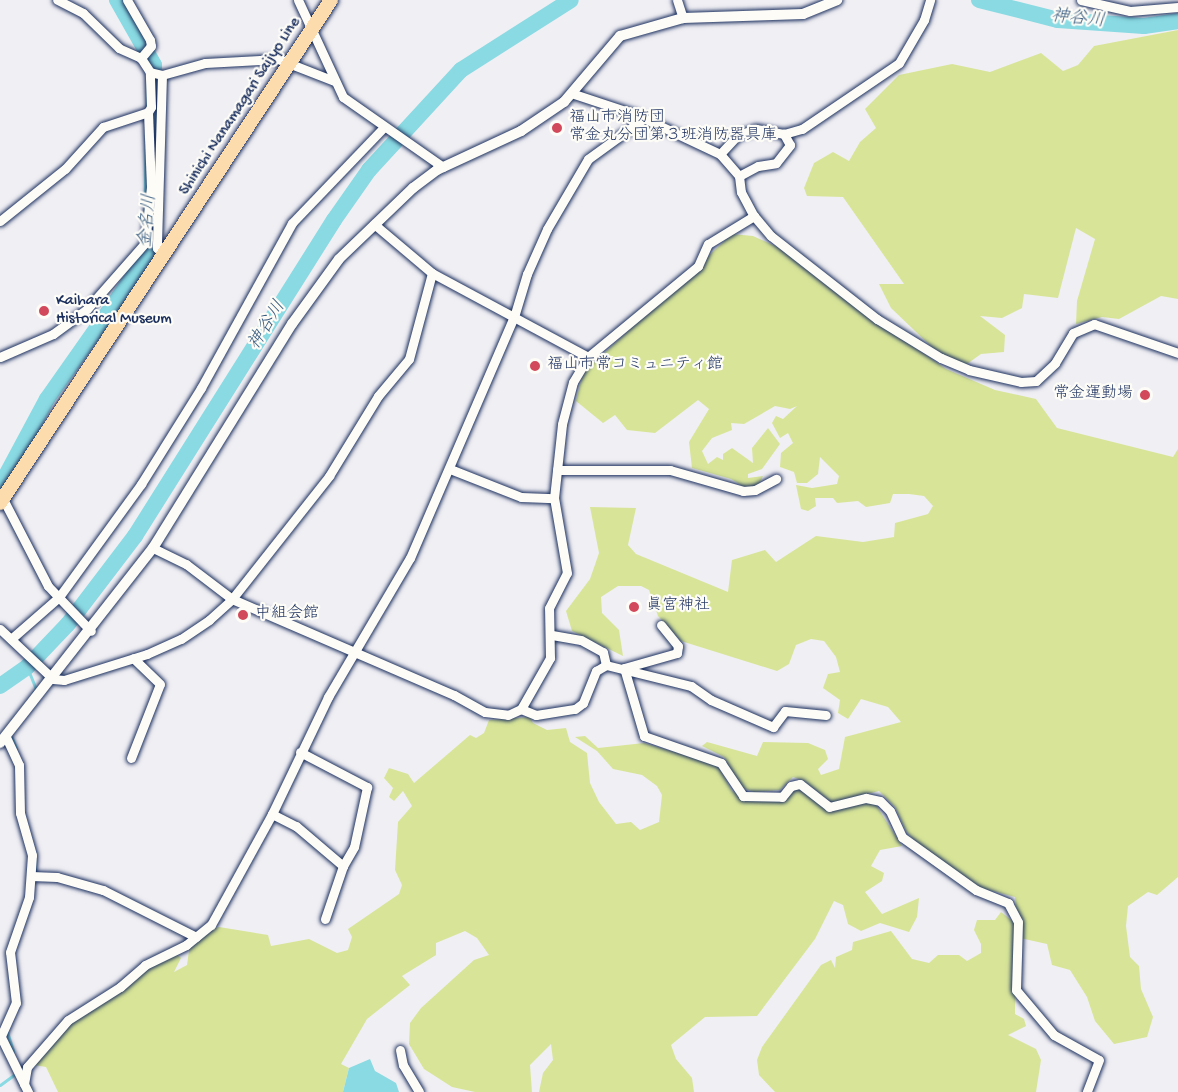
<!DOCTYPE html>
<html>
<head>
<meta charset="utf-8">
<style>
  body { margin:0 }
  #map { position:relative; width:1178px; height:1092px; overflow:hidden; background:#f0eff4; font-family:"Gochi Hand","Klee One",sans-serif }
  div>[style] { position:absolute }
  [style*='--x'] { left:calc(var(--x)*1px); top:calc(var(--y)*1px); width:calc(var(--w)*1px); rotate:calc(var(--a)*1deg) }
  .green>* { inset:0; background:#d8e598 }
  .water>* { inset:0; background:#89dae2 }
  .stream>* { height:3px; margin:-1.5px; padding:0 1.5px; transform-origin:1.5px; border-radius:1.5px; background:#89dae2 }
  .river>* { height:16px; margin:-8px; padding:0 8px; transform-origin:8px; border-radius:8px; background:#89dae2 }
  .roads { filter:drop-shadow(0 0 2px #1b2f5e) drop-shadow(0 0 2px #1b2f5e) }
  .minor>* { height:9px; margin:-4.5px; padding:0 4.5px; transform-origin:4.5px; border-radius:4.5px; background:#fdfcf7 }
  .tertiary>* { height:10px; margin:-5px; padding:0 5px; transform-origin:5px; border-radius:5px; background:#fdfcf7 }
  .primary>* { height:14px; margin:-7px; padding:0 7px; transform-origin:7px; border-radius:7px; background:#fcdcac }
  .dots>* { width:16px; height:16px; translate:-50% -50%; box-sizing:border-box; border:3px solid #fdfcf7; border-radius:50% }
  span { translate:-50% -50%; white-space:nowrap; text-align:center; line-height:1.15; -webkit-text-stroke:4.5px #fdfcf7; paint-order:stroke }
  .street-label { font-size:16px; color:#1b2f5e }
  .poi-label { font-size:16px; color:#1b2f5e }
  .left { translate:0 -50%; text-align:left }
  .right { translate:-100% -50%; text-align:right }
  .water-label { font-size:18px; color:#365a7f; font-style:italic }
</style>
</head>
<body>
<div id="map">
  <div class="green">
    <i style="clip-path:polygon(1178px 30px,1178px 299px,1161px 296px,1119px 319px,1102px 317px,1076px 324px,1077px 301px,1095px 239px,1076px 228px,1058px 298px,1024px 294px,1022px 308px,1002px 318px,980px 316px,1005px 335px,1004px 352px,981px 354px,964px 366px,937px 352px,891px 308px,879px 284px,904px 284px,843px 197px,807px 196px,804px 188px,814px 163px,833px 152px,849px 161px,860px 142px,876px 128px,865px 109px,899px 75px,952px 64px,990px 72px,1041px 53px,1063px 71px,1078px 65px,1094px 46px)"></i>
    <i style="clip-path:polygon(732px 234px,753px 236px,786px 251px,838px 293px,946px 369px,995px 390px,1036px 399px,1057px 428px,1173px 457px,1178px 449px,1178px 877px,1157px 895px,1148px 892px,1128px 906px,1126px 926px,1130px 957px,1139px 966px,1141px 989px,1153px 1017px,1147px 1037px,1114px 1044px,1095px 1021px,1087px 997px,1070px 970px,1052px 965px,1047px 944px,1020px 938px,1015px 897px,981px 888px,918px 845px,906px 831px,895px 807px,879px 791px,832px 803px,804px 781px,793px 777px,780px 790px,754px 792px,740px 787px,724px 757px,702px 746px,707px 742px,757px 756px,763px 742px,808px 743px,825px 750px,828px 759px,818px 769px,821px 775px,839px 769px,845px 737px,901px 722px,888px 707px,861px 699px,848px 719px,838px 713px,840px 700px,823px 688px,828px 674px,840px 672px,836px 657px,824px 641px,811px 639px,796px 645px,789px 664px,777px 671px,681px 641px,658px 616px,649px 590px,641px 586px,618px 586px,601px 597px,602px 613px,619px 630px,623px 656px,572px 631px,566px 611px,590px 579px,599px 553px,590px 507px,636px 508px,628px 545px,636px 554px,728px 592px,732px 560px,765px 550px,776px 562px,816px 536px,863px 542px,894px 537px,895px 523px,928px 514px,933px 506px,924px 496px,909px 494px,893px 494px,890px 503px,866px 507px,858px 501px,837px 503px,833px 498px,815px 498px,816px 506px,808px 511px,801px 509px,796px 485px,812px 488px,837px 484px,839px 476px,820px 457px,818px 474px,807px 483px,797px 483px,794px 472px,780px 467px,781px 453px,793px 443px,788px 433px,780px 438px,772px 423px,776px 416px,783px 419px,797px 406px,790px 409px,775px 406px,744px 424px,731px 423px,732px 430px,712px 438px,702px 451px,708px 464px,717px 457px,723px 460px,723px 454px,732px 448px,753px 463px,752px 448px,768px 428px,780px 444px,762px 469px,748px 474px,748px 478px,763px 476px,757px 488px,747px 489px,731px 479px,692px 468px,689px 442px,709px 409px,698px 400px,655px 433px,627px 430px,615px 415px,603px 423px,576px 401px,583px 373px)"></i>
    <i style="clip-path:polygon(530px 717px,533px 723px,547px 730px,566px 728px,570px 742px,587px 753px,590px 783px,599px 802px,616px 824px,631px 822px,640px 830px,659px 822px,662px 795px,657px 786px,642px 775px,613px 769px,597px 751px,575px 737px,585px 736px,598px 748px,644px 743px,708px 762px,718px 766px,732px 791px,750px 801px,780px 801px,794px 789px,802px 789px,829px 810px,864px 802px,876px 805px,902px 846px,880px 850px,871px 866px,884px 873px,882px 881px,865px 892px,882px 914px,919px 898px,917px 917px,909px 932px,880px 923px,861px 931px,848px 924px,843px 905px,834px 901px,815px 939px,757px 1016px,705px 1017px,671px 1045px,676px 1059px,692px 1078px,694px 1092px,539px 1092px,543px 1073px,553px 1060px,551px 1044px,530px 1065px,532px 1092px,475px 1092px,452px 1087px,424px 1069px,409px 1044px,410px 1023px,421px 1008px,474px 960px,489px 955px,477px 938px,465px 931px,436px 943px,436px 955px,402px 976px,410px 985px,367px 1019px,341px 1064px,349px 1068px,343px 1092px,58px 1092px,46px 1067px,34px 1065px,70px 1022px,170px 948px,181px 958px,174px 972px,187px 965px,190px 944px,207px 930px,219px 927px,268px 935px,271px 946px,309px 939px,337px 953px,348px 950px,352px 937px,348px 929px,399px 894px,402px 885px,395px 870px,398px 822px,412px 806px,403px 791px,394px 801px,389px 797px,393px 788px,384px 778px,389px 768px,408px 774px,414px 783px,470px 735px,476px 738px,484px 733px,489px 720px)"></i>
    <i style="clip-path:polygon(1001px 912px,1015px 923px,1015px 1014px,1024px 1019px,1026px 1026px,1008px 1035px,1036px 1049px,1041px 1060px,1036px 1092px,775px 1092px,759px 1075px,757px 1060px,762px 1047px,821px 965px,831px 960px,835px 968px,836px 957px,852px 950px,853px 942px,891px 931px,912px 959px,929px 963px,938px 955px,959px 955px,967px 961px,981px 953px,981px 944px,974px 930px,977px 920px,995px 920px)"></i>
  </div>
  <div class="water">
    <i style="clip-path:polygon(370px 1059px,375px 1071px,396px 1083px,399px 1092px,343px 1092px,349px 1068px)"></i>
  </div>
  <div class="stream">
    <i style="--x:27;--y:667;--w:24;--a:68"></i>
    <i style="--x:36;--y:689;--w:5;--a:127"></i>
    <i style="--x:12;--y:738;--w:11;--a:68"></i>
    <i style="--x:35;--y:871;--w:18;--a:-90"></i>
    <i style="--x:7;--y:1032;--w:20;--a:72"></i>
    <i style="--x:0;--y:1085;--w:19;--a:-36"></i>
  </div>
  <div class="river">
    <i style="--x:979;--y:0;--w:81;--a:14.2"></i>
    <i style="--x:1058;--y:20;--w:86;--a:4"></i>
    <i style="--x:1144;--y:26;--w:34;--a:-8"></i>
    <i style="--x:3;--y:481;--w:93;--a:-61.8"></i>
    <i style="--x:47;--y:399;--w:169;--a:-54.9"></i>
    <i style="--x:144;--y:261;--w:23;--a:-72"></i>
    <i style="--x:151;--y:239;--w:174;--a:-89"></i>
    <i style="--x:154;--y:65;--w:75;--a:-119.6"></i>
    <i style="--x:0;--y:686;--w:33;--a:-35"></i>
    <i style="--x:27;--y:667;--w:59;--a:-46.4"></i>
    <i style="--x:68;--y:624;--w:111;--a:-52.7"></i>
    <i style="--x:135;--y:536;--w:373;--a:-57.8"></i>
    <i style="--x:334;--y:220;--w:61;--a:-55"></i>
    <i style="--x:369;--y:170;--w:136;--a:-47.4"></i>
    <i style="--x:461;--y:70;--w:130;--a:-32.5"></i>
  </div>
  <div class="roads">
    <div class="minor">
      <i style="--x:127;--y:0;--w:46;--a:60.1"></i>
      <i style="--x:150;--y:40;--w:6;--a:81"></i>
      <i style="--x:151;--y:46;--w:16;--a:130"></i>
      <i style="--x:298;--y:0;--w:107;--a:65.1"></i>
      <i style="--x:343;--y:97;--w:122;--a:35"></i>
      <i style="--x:677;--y:0;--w:19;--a:72"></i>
      <i style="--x:1081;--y:0;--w:50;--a:12.7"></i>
      <i style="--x:1130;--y:11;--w:48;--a:-4.8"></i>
      <i style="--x:150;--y:72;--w:12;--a:14"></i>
      <i style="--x:162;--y:75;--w:45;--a:-15.6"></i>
      <i style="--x:205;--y:63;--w:73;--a:-3.1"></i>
      <i style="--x:278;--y:59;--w:60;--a:21.4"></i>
      <i style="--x:162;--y:75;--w:173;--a:91.7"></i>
      <i style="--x:157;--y:248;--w:8;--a:45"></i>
      <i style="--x:571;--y:93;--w:70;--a:18.4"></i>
      <i style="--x:637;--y:115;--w:92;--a:25.2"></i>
      <i style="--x:720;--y:154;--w:29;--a:49"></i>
      <i style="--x:739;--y:176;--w:16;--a:83"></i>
      <i style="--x:741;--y:192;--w:27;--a:62"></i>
      <i style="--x:754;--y:216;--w:26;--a:50"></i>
      <i style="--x:771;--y:236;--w:135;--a:38.1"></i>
      <i style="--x:877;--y:319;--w:75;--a:31.4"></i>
      <i style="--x:941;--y:358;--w:30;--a:23"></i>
      <i style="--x:969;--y:370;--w:53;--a:13"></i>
      <i style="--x:1021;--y:382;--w:15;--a:-4"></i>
      <i style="--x:1036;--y:381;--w:26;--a:-43"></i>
      <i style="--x:1055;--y:363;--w:35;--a:-59"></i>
      <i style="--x:1073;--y:333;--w:23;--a:-23"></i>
      <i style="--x:1094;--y:324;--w:89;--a:19"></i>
      <i style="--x:720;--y:154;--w:26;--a:-47"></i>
      <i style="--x:738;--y:135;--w:19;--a:-18"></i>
      <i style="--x:756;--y:129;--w:28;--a:10"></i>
      <i style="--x:784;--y:134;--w:19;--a:-16"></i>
      <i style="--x:802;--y:129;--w:117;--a:-34.2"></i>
      <i style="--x:899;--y:63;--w:50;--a:-59.8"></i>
      <i style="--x:924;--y:20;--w:21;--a:-73"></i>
      <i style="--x:739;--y:176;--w:21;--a:-28"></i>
      <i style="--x:758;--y:166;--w:18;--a:-9"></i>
      <i style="--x:776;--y:163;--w:23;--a:-52"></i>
      <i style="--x:790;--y:145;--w:13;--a:-119"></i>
      <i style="--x:0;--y:221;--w:83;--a:-38.7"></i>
      <i style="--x:65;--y:169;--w:57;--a:-47.9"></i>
      <i style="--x:103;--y:127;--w:47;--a:-18.4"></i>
      <i style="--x:148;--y:112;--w:6;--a:-59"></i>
      <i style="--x:151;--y:107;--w:35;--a:-92"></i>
      <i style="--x:150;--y:72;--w:17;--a:-123"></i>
      <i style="--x:141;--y:58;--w:24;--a:-156"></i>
      <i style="--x:119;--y:48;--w:50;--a:-135.8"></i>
      <i style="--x:83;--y:13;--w:29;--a:-153"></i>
      <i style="--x:374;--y:224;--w:76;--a:40.2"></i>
      <i style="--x:432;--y:273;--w:177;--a:28.3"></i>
      <i style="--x:0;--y:357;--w:58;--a:-23.5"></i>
      <i style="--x:53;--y:334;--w:42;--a:-36.3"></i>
      <i style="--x:87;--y:309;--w:88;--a:-48.7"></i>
      <i style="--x:145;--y:243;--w:56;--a:-83.9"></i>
      <i style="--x:151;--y:187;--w:75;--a:-92.3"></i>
      <i style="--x:450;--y:469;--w:76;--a:21.5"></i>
      <i style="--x:521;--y:497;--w:33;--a:2"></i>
      <i style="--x:557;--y:470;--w:113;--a:0"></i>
      <i style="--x:670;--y:470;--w:76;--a:16"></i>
      <i style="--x:743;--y:491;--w:12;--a:-5"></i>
      <i style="--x:755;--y:490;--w:24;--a:-28"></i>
      <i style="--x:1;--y:495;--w:102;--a:62.7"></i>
      <i style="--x:48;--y:586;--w:62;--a:46.3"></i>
      <i style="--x:153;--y:548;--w:37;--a:26"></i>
      <i style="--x:186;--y:564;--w:58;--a:37.3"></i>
      <i style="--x:232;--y:599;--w:242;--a:23.4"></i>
      <i style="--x:454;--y:695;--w:35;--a:29"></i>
      <i style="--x:485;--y:712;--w:23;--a:7"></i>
      <i style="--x:508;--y:715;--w:14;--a:-25"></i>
      <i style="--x:521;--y:709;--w:59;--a:-60.4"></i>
      <i style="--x:550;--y:658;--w:50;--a:-91.1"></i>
      <i style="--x:549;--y:608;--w:39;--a:-63"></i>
      <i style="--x:567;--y:573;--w:76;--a:-99.8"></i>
      <i style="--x:554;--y:498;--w:74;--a:-83.8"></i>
      <i style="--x:562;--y:424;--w:43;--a:-75.3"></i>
      <i style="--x:573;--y:382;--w:29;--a:-59"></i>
      <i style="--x:588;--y:357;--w:143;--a:-39.6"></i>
      <i style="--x:698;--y:266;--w:24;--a:-66"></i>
      <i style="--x:708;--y:244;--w:54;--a:-31.3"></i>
      <i style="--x:661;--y:625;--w:27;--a:51"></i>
      <i style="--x:678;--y:646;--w:7;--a:98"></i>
      <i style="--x:677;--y:653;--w:55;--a:164.2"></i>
      <i style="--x:624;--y:668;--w:71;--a:73.6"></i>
      <i style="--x:644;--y:736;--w:82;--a:19.3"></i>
      <i style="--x:721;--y:763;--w:40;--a:56"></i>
      <i style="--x:743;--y:796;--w:39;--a:1"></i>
      <i style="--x:782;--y:797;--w:14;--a:-51"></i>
      <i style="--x:791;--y:786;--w:9;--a:-13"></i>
      <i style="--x:800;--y:784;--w:37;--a:38"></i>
      <i style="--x:829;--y:807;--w:38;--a:-14"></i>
      <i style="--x:866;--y:798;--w:14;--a:12"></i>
      <i style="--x:880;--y:801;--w:14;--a:45"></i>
      <i style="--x:890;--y:811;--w:29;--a:65"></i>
      <i style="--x:902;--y:837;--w:91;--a:35.6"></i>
      <i style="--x:976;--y:890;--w:35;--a:22"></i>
      <i style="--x:1008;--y:903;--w:21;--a:62"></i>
      <i style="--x:1018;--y:922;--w:68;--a:91.7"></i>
      <i style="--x:1016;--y:990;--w:59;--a:49.8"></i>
      <i style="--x:1054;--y:1035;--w:51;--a:29.1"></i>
      <i style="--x:1099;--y:1060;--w:34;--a:111"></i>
      <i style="--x:0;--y:629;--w:73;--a:43.3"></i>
      <i style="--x:53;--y:679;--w:11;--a:5"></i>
      <i style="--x:64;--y:680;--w:87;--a:-17.4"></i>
      <i style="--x:147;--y:654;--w:37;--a:-24"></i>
      <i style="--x:181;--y:639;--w:34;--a:-34"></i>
      <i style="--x:209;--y:620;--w:31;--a:-42"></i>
      <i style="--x:232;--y:599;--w:157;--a:-51.7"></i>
      <i style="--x:329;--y:476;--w:94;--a:-58.5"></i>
      <i style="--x:378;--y:396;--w:48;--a:-50"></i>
      <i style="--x:409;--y:359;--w:89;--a:-75"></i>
      <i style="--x:552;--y:635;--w:29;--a:10"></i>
      <i style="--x:581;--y:640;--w:25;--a:29"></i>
      <i style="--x:603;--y:652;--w:13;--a:77"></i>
      <i style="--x:11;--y:639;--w:64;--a:-41.2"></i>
      <i style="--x:59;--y:597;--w:140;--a:-54"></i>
      <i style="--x:141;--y:484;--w:113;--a:-58"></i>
      <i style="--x:201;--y:388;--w:188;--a:-61.1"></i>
      <i style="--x:292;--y:223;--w:133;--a:-46.2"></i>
      <i style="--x:521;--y:709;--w:16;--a:22"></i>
      <i style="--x:536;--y:715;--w:39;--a:-9"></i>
      <i style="--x:575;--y:709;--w:10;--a:-37"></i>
      <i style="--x:583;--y:703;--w:35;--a:-68"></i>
      <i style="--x:596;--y:671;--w:12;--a:-31"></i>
      <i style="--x:606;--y:665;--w:88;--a:13.9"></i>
      <i style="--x:691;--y:686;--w:24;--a:35"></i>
      <i style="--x:711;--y:700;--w:68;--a:23.5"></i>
      <i style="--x:773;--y:727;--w:20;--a:-53"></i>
      <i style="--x:785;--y:711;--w:41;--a:5.6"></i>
      <i style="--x:300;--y:752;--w:76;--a:27.6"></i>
      <i style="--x:367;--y:787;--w:61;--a:102.2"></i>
      <i style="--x:354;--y:847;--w:22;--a:120"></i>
      <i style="--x:343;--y:866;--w:56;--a:108.8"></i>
      <i style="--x:131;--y:758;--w:79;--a:-68.6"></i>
      <i style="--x:160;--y:684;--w:37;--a:-136"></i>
      <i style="--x:272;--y:814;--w:27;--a:27"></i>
      <i style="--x:296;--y:826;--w:62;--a:40.4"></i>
      <i style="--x:31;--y:876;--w:26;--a:2"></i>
      <i style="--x:57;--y:877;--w:48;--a:15.8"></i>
      <i style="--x:103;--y:890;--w:104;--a:26.8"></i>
      <i style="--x:0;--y:1035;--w:64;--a:63.8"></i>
      <i style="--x:1;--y:1036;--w:36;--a:-66"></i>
      <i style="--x:16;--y:1003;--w:51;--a:-96.7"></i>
      <i style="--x:10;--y:952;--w:58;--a:-70.9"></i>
      <i style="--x:29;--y:897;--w:42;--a:-85.9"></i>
      <i style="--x:32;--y:855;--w:44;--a:-105.9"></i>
      <i style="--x:20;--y:813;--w:48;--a:-91.2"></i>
      <i style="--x:19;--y:765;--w:31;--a:-115"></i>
      <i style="--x:400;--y:1050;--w:15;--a:79"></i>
      <i style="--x:403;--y:1065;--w:31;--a:59"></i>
      <i style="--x:24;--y:1084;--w:17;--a:-80"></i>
      <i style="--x:27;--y:1067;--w:62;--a:-48.9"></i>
      <i style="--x:68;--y:1020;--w:62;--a:-32.4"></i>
      <i style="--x:120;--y:987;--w:33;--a:-41"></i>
      <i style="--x:145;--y:965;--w:46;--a:-26"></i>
      <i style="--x:186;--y:945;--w:32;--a:-39"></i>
      <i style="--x:211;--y:925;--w:127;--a:-61.2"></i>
      <i style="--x:272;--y:814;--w:130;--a:-64.4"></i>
      <i style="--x:328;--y:697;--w:161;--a:-59.5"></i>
      <i style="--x:410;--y:558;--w:262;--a:-66.7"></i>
      <i style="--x:514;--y:317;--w:45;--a:-73.2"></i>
      <i style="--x:527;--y:274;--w:49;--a:-66"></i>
      <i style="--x:547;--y:229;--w:81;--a:-59.6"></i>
      <i style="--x:588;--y:159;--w:68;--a:-36"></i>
    </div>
    <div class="tertiary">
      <i style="--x:0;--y:743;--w:248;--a:-51.9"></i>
      <i style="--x:153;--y:548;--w:264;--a:-58.2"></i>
      <i style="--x:292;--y:324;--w:80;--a:-54.1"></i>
      <i style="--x:339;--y:259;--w:103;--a:-43.8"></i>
      <i style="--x:413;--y:188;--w:30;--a:-37"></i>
      <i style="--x:437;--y:170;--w:93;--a:-24.9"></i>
      <i style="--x:521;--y:131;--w:52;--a:-34"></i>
      <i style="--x:564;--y:102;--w:87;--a:-49.7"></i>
      <i style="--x:620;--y:36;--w:66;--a:-15.9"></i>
      <i style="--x:683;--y:18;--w:120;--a:-1.9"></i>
      <i style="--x:803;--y:14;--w:37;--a:-22"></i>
    </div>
    <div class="primary">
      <i style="--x:0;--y:503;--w:602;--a:-56.65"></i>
    </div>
  </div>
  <div class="dots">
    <i style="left:557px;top:128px;background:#d1495b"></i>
    <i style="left:44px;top:311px;background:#d1495b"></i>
    <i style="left:535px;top:366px;background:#d1495b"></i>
    <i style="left:1145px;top:395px;background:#d1495b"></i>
    <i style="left:634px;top:607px;background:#d1495b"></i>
    <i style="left:243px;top:615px;background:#d1495b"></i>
  </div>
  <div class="street-label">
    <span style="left:241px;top:107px;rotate:-57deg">Shinichi Nanamagari Saijyo Line</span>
  </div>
  <div class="poi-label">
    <span class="left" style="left:569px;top:128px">福山市消防団<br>常金丸分団第３班消防器具庫</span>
    <span class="left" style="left:56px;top:311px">Kaihara<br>Historical Museum</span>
    <span class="left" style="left:547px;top:366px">福山市常コミュニティ館</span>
    <span class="right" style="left:1133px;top:395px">常金運動場</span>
    <span class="left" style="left:646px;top:607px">眞宮神社</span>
    <span class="left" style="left:255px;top:615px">中組会館</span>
  </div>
  <div class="water-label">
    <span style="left:1078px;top:20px;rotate:6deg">神谷川</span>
    <span style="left:149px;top:221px;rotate:-85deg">金名川</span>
    <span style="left:268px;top:326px;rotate:-58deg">神谷川</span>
  </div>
</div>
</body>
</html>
